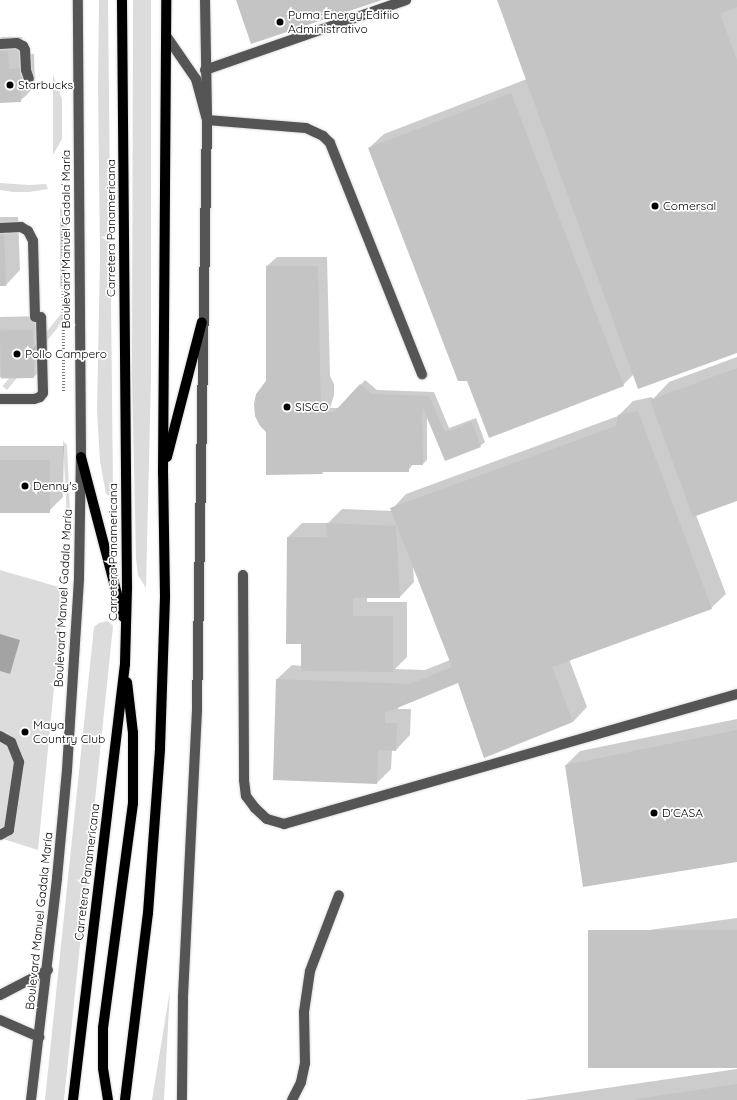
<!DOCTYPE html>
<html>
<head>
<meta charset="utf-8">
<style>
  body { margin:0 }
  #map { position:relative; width:737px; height:1100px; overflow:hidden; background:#fff; font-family:Quicksand,sans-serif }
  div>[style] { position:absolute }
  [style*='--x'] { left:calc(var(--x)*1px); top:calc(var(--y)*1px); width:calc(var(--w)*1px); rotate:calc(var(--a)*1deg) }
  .green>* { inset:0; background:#dcdcdc; transform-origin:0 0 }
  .water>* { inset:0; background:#a3a3a3 }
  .shadow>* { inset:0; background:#0003 }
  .building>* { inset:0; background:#c4c4c4; transform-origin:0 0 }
  .path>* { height:2.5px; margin-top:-1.25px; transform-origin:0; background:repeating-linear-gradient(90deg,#777 0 1px,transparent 0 3px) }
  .roads { filter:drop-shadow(0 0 1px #dbdbdb) drop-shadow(0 0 1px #dbdbdb) }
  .minor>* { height:10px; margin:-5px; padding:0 5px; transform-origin:5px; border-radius:5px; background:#555 }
  .major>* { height:10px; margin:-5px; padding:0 5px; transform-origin:5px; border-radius:5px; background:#000 }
  .dots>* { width:11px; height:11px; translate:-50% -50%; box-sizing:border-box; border:2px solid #fff; border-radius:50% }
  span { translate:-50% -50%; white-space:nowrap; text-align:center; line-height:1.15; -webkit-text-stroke:3.5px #fff; paint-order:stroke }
  .poi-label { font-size:12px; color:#000 }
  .left { translate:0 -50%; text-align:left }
  .street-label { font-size:12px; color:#000 }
</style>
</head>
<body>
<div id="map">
  <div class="green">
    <i style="clip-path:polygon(99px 0,108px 0,113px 492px,111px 497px,106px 494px,100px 461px,97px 411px,100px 257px,98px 86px)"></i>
    <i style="clip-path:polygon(133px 0,151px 0,151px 376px,146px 588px,138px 575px,136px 559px,132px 376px)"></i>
    <i style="clip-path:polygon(53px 75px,62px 99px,62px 139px,53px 155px)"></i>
    <i style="clip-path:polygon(0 183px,29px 185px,46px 184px,48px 189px,29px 192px,13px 192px,0 190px)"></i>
    <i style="clip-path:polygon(60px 207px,67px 216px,67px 281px,60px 288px)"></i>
    <i style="left:61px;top:314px;width:6px;height:93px;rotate:39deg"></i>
    <i style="clip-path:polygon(63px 441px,67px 445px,71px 534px,68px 540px)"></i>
    <i style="clip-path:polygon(0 570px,62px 588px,60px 627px,38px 850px,0 838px)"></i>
    <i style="clip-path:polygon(108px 621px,113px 626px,64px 1100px,45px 1100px,94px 627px,99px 623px)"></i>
    <i style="clip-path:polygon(170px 990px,164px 1100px,152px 1100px)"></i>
  </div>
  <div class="water">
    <i style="clip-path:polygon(0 634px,20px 640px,10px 674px,0 671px)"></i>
  </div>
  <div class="shadow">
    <i style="clip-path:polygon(498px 0,737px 0,737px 352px,634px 374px,623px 385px,468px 380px,369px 148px,384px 134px,527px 79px)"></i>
    <i style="clip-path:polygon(2px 37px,22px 37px,23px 55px,34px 54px,35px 87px,20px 101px,0 102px,0 38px)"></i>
    <i style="clip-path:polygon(0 217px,18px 217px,20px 270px,6px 285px,0 285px)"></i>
    <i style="clip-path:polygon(277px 257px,327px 257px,330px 376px,334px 384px,334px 395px,330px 408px,339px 408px,365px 380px,377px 390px,434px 392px,449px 428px,476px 418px,485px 442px,480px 446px,446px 460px,427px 415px,427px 460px,423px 464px,413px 464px,408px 471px,324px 471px,322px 473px,267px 381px,267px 266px)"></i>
    <i style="clip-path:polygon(47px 316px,48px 362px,34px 377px,0 377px,0 317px)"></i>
    <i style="clip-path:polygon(evenodd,737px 357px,737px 500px,696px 515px,726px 594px,711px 608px,569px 659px,587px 707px,573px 722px,459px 682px,399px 706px,398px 709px,411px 709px,410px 735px,396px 750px,392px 750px,391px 769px,377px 783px,277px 679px,292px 665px,302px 666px,302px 643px,288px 537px,302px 523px,328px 523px,342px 509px,392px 511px,392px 509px,406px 494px,618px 416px,633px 401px,652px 397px,653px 399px,669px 382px,737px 357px,413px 566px,450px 660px,425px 670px,395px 669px,407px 657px,407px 602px,367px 602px,367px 597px,400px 597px,414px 582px,413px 566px)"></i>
    <i style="clip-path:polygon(0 446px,64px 446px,63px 497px,49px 511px,0 512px)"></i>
    <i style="clip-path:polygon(737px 719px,737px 861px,566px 765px,580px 751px)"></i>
    <i style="clip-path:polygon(737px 918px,737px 1067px,590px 950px,605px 936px)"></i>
    <i style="clip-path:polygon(737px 1069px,737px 1100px,524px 1100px)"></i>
  </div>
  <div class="building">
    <i style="clip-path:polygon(236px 0,382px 0,251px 44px)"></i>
    <i style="clip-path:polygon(497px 0,737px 0,737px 7px,720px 14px,737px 60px,737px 353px,638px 389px)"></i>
    <i style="clip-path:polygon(0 51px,8px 51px,9px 69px,20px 68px,21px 102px,0 103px)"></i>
    <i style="clip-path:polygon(511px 93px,624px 386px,489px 438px,467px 381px,458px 381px,368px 148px)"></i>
    <i style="clip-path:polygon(0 231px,4px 231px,6px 286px,0 286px)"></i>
    <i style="clip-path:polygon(266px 266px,318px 266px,321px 412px,334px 412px,360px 384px,372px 394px,429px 396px,445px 432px,472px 422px,481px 447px,445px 461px,422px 406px,423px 465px,409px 465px,409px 472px,322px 472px,323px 474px,266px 475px,266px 432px,260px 426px,255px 416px,254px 404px,256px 394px,266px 381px)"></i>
    <i style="left:33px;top:330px;width:48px;height:33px;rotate:89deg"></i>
    <i style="clip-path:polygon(737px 368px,737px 501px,693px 517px,650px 400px)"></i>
    <i style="clip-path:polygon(638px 411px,712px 609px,552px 667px,573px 722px,484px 758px,458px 683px,385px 713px,385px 723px,397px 723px,396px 751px,378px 750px,377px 784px,273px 780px,276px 679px,410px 684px,452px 667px,390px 508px,616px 426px,618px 415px)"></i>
    <i style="left:0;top:460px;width:50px;height:53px"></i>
    <i style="clip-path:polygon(326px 523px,396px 526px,400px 598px,353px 598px,353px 616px,393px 616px,393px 672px,301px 671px,301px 644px,286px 644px,287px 537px,327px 537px)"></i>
    <i style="clip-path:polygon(737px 730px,737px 862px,583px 887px,565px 765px)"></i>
    <i style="left:737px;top:930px;width:138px;height:149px;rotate:90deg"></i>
    <i style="clip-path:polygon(737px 1084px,737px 1100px,636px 1100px,636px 1099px)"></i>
  </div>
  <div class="path">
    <i style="--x:63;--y:172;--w:13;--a:90"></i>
    <i style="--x:63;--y:222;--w:169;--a:89.7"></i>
  </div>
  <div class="roads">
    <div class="minor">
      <i style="--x:205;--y:0;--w:120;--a:89"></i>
      <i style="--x:207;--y:120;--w:99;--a:4.6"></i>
      <i style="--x:306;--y:128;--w:19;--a:25"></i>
      <i style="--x:323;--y:136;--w:10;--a:45"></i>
      <i style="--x:330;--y:143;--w:249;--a:68.3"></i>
      <i style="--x:167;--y:37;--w:51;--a:55.4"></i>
      <i style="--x:196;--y:79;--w:42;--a:75"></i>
      <i style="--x:207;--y:120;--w:590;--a:90.97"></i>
      <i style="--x:197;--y:710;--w:288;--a:92.8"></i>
      <i style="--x:183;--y:998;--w:102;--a:90.6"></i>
      <i style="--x:0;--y:44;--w:17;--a:-3"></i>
      <i style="--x:17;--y:43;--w:7;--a:27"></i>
      <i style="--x:23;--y:46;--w:4;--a:63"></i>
      <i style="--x:25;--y:50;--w:20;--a:87"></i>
      <i style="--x:26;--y:70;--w:9;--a:72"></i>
      <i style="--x:205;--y:70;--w:213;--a:-19.2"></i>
      <i style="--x:0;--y:228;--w:21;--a:-3"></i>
      <i style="--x:21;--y:227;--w:8;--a:30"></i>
      <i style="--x:28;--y:231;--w:11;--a:63"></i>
      <i style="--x:33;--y:241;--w:76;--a:88.5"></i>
      <i style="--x:0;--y:399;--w:34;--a:0"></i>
      <i style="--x:34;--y:399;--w:6;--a:-18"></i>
      <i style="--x:40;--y:397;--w:5;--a:-53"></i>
      <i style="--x:43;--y:393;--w:76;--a:-91.5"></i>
      <i style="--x:243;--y:575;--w:205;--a:89.7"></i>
      <i style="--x:244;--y:780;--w:16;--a:83"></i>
      <i style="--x:246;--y:796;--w:15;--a:53"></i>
      <i style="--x:255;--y:808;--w:16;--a:43"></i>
      <i style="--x:267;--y:819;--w:18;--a:16"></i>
      <i style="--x:284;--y:824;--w:471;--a:-16"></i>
      <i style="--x:0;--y:736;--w:13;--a:29"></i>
      <i style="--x:11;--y:742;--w:22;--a:68"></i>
      <i style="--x:19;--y:762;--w:69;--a:98.4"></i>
      <i style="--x:9;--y:830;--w:10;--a:151"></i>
      <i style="--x:0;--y:995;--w:54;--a:-27.5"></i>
      <i style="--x:0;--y:1020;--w:43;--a:23.6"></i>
      <i style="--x:31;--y:1100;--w:224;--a:-83.3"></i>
      <i style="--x:57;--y:878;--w:108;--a:-84.7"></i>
      <i style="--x:67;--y:770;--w:192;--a:-86.4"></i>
      <i style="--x:79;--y:578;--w:121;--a:-89.1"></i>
      <i style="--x:81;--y:457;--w:457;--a:-90.4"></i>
      <i style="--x:292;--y:1100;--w:20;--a:-63"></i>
      <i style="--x:301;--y:1082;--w:19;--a:-78"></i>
      <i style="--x:305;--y:1063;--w:51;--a:-91.1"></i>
      <i style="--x:304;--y:1012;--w:41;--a:-81.7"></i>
      <i style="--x:310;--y:971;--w:81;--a:-69.1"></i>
    </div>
    <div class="major">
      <i style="--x:81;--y:457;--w:165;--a:75.3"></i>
      <i style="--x:167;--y:457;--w:139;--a:-75.5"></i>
      <i style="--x:73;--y:1100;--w:439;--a:-83.2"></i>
      <i style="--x:125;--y:664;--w:76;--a:-88.5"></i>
      <i style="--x:127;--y:588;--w:588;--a:-90.49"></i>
      <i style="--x:108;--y:1100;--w:32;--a:-99"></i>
      <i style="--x:103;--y:1068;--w:40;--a:-90"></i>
      <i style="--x:103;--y:1028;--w:227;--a:-82.4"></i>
      <i style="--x:133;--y:803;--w:70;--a:-90"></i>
      <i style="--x:133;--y:733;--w:51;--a:-96.7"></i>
      <i style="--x:125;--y:1100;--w:188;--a:-83"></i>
      <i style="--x:148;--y:913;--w:165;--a:-85.8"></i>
      <i style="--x:160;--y:748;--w:152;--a:-88.1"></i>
      <i style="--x:165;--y:596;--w:123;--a:-90.9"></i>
      <i style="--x:163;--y:473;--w:473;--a:-89.6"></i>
    </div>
  </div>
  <div class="dots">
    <i style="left:280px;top:22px;background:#000"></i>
    <i style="left:10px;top:85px;background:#000"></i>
    <i style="left:655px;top:206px;background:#000"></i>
    <i style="left:17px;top:354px;background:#000"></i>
    <i style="left:287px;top:407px;background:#000"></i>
    <i style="left:25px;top:486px;background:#000"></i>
    <i style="left:25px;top:732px;background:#000"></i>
    <i style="left:654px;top:813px;background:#000"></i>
  </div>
  <div class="poi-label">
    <span class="left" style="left:288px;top:22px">Puma Energy Edifiio<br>Administrativo</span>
    <span class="left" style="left:18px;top:85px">Starbucks</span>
    <span class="left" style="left:663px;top:206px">Comersal</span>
    <span class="left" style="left:25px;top:354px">Pollo Campero</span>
    <span class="left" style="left:295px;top:407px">SISCO</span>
    <span class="left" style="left:33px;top:486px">Denny's</span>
    <span class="left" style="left:33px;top:732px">Maya<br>Country Club</span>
    <span class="left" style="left:662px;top:813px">D'CASA</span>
  </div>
  <div class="street-label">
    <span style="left:111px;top:228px;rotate:-90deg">Carretera Panamericana</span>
    <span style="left:66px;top:239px;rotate:-90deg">Boulevard Manuel Gadala María</span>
    <span style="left:113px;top:552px;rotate:-90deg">Carretera Panamericana</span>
    <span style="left:63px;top:598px;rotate:-87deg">Boulevard Manuel Gadala María</span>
    <span style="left:87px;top:872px;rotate:-83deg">Carretera Panamericana</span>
    <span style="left:39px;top:921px;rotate:-84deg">Boulevard Manuel Gadala María</span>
  </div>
</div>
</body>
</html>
